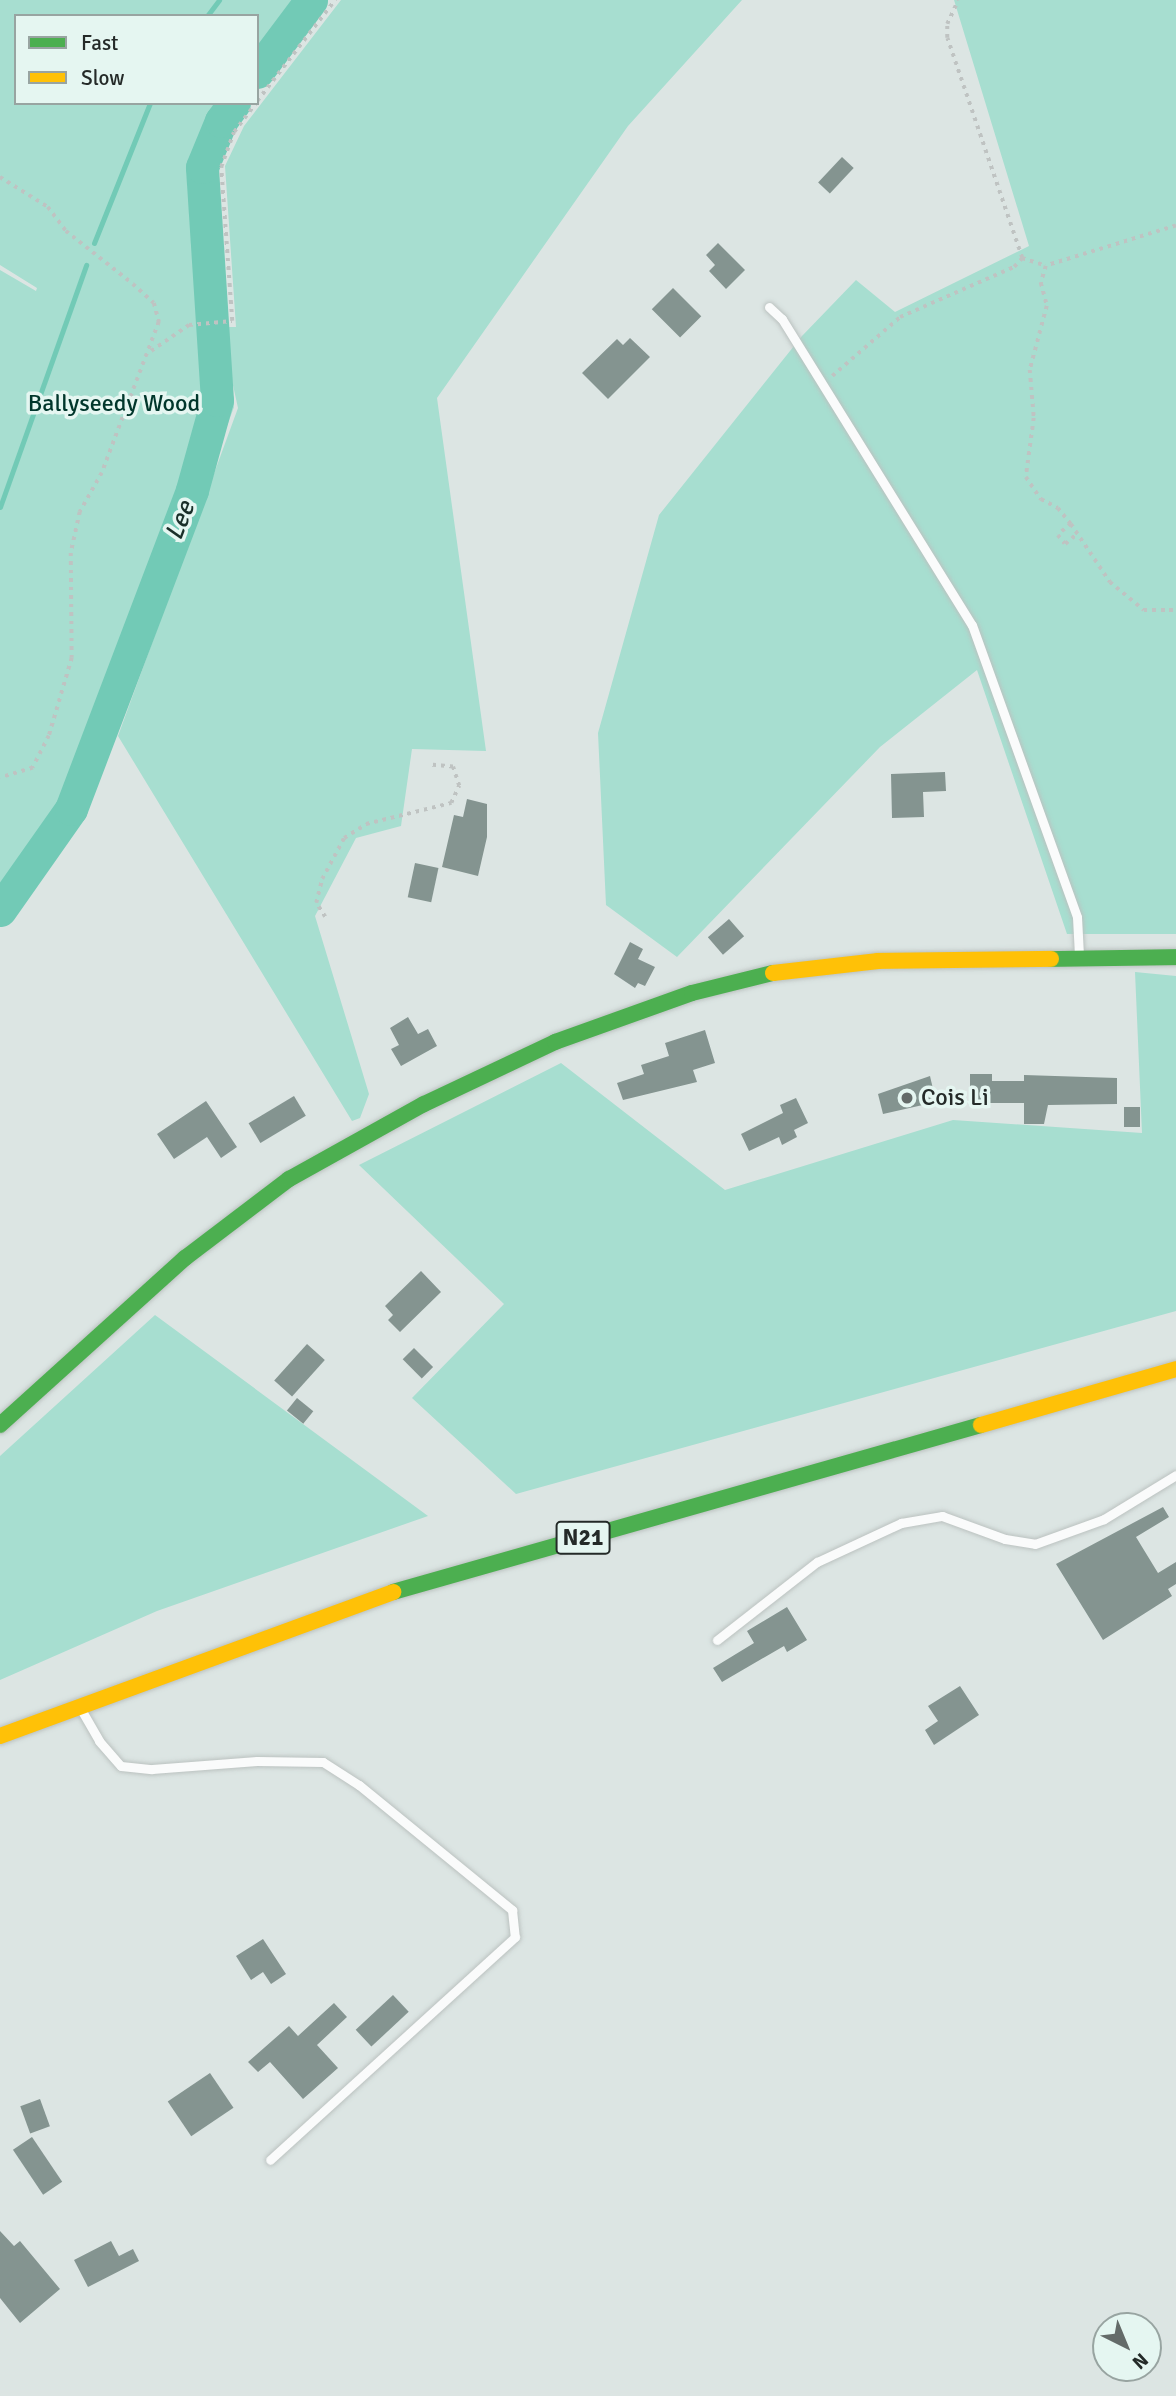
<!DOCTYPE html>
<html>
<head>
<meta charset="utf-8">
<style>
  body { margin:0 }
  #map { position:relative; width:1176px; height:2396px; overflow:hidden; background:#dce5e3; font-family:Signika,sans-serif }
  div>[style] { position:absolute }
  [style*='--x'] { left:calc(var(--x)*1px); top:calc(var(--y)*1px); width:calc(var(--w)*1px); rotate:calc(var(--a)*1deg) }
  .green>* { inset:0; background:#a7ded0 }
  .stream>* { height:5px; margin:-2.5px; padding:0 2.5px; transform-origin:2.5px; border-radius:2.5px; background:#72cab6 }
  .river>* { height:33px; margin:-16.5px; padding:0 16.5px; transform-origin:16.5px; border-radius:16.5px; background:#72cab6 }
  .building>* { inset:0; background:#849490; transform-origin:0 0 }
  .path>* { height:3.5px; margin-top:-1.75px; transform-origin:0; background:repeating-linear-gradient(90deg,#bfc3c2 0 3.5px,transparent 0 8.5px) }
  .roads { filter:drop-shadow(0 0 2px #bbc2c0) drop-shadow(0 0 2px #bbc2c0) }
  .lane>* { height:9px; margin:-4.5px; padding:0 4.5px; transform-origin:4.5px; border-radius:4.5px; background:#fafbfb }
  .fast>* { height:16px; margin:-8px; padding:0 8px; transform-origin:8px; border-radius:8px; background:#4caf50 }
  .slow>* { height:16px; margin:-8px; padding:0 8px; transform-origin:8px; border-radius:8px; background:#ffc107 }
  .dots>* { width:19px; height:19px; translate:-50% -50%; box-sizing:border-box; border:4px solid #e5f6f1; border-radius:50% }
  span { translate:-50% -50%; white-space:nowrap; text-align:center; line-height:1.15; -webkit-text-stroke:7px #e5f6f1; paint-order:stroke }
  .shield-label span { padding:2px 5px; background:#e5f6f1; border:2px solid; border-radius:5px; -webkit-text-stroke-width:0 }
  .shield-label { font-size:23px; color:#242a28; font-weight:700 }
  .park-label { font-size:24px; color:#00362b }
  .poi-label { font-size:24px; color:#242a28 }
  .left { translate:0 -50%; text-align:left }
  .water-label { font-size:26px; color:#1a2f29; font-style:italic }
  .legend { position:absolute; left:14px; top:14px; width:245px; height:91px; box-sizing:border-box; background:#e5f6f1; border:2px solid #98a4a1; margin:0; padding:9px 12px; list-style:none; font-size:21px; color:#242a28 }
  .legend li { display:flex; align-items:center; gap:14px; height:35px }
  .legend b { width:35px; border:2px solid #98a4a1 }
  .north { position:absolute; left:1092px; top:2312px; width:70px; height:70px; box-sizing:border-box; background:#e5f6f1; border:2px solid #98a4a1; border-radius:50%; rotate:137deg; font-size:19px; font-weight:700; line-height:28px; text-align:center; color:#242a28 }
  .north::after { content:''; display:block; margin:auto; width:24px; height:32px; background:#646b69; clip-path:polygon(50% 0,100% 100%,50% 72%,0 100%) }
</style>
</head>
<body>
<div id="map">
  <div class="green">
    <i style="clip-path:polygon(0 0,328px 0,257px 90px,257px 16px,16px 16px,16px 103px,247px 103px,229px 126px,216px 167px,225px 339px,226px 327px,236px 327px,225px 166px,244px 126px,341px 0,742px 0,628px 126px,437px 398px,486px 751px,412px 749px,401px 826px,356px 838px,315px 916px,369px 1094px,360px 1118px,352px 1121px,118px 736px,238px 408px,229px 367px,234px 407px,92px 790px,0 926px,0 270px,36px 291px,37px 288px,0 265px)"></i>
    <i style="clip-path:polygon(954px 0,1176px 0,1176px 934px,1067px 934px,977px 670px,880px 747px,677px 957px,606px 905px,598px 733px,659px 515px,802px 336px,856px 280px,895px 312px,1029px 246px)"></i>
    <i style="clip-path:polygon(1135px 972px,1176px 976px,1176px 1311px,516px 1494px,412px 1398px,504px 1304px,359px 1165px,561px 1063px,725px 1190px,953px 1120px,1142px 1133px)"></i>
    <i style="clip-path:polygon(155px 1315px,428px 1516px,157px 1611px,0 1680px,0 1456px)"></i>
  </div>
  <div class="stream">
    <i style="--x:207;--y:16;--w:20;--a:-53"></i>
    <i style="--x:94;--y:243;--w:151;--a:-68.2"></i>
    <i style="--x:0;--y:507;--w:257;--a:-70.4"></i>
  </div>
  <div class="river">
    <i style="--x:257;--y:72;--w:90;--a:-53.1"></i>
    <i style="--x:0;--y:910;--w:123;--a:-54.9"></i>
    <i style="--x:71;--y:809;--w:341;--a:-69.2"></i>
    <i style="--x:192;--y:490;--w:93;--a:-74.5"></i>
    <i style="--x:217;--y:400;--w:233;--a:-93.7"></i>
    <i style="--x:202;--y:167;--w:50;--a:-67.6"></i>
    <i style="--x:221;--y:121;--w:22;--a:-54"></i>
  </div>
  <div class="building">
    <i style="left:842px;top:157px;width:16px;height:35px;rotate:43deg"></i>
    <i style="clip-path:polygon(718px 243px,745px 270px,726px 289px,709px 271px,715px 265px,706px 255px)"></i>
    <i style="left:673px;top:288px;width:40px;height:30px;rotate:45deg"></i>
    <i style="clip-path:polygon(630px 338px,650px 357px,608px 399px,582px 373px,617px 339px,623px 345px)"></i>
    <i style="clip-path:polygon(945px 772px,946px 791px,923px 792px,924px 817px,892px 818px,891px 774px)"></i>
    <i style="clip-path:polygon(467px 799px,487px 804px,487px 837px,478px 876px,442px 867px,454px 815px,463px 817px)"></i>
    <i style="left:415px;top:863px;width:24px;height:35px;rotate:12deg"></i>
    <i style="left:729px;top:919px;width:23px;height:28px;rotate:49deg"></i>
    <i style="clip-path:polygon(630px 942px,643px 949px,638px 959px,655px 967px,645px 986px,638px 983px,635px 988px,614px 974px)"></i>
    <i style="clip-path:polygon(408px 1017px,418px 1034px,428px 1029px,437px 1046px,401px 1066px,391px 1049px,399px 1045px,390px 1028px)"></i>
    <i style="clip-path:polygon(705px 1030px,715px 1063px,693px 1070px,697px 1082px,623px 1100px,617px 1083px,644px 1074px,641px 1065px,669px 1056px,665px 1043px)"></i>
    <i style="clip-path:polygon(970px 1074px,992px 1074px,992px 1081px,1024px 1081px,1024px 1075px,1117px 1078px,1117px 1104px,1048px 1105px,1044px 1124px,1024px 1124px,1024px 1103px,970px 1103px)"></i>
    <i style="clip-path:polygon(930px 1076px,936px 1102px,883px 1114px,878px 1094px)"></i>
    <i style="left:294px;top:1096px;width:23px;height:53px;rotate:59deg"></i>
    <i style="clip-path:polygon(796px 1098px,808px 1123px,794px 1130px,797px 1137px,782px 1145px,779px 1137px,749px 1151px,741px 1134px,783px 1113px,780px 1105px)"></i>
    <i style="clip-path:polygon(206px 1101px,237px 1147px,221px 1158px,207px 1137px,174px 1159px,157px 1134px)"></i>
    <i style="left:1124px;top:1107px;width:16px;height:20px"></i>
    <i style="clip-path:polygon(421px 1271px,441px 1292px,400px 1332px,388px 1320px,393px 1315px,385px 1306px)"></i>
    <i style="left:307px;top:1344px;width:24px;height:49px;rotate:42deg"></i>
    <i style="left:414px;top:1348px;width:27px;height:16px;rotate:45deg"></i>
    <i style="left:297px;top:1398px;width:21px;height:16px;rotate:39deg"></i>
    <i style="clip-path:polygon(1163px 1507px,1169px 1517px,1136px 1537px,1158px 1573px,1176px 1562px,1176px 1584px,1168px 1589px,1172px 1596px,1103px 1640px,1056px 1564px)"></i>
    <i style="clip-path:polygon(787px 1607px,807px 1640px,787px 1652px,784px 1646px,722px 1682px,713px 1668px,754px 1643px,747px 1631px)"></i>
    <i style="clip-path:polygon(960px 1686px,979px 1715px,934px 1745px,925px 1730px,938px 1721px,928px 1706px)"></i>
    <i style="clip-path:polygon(263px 1939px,286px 1974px,271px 1984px,263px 1972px,251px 1980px,236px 1956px)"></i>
    <i style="left:393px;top:1995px;width:23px;height:51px;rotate:47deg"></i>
    <i style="clip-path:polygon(334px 2003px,347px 2017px,317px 2045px,338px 2068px,303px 2099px,270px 2062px,258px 2072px,248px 2062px,289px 2026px,298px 2036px)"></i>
    <i style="left:210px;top:2073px;width:42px;height:51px;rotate:56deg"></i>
    <i style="left:40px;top:2099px;width:29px;height:21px;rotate:70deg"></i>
    <i style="left:32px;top:2137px;width:54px;height:23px;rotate:56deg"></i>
    <i style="clip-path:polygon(0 2231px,14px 2246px,20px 2241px,60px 2289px,20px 2323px,0 2298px)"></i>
    <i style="clip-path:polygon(111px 2241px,119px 2256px,133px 2249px,139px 2261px,88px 2287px,74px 2260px)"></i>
  </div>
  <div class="path">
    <i style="--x:257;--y:101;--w:128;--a:-52.3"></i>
    <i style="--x:0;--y:177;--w:57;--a:32"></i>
    <i style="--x:48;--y:207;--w:30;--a:53"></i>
    <i style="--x:66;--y:231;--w:85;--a:38.3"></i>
    <i style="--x:133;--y:284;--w:28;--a:42"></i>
    <i style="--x:154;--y:303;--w:20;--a:75"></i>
    <i style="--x:159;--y:322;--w:161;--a:110.7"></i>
    <i style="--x:102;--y:473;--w:45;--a:119.4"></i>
    <i style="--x:80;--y:512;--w:42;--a:102.4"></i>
    <i style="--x:71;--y:553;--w:105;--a:89.5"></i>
    <i style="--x:72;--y:658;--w:81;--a:106.4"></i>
    <i style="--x:49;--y:736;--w:36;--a:117"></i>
    <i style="--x:33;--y:768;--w:34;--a:163"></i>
    <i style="--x:1176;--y:226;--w:136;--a:162.9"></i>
    <i style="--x:1046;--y:266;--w:18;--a:106"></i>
    <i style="--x:1041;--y:283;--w:24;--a:75"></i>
    <i style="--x:1047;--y:306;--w:66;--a:104.9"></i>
    <i style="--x:1030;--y:370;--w:48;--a:85.2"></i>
    <i style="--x:1034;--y:418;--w:60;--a:97.7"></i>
    <i style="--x:1026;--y:477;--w:27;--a:56"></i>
    <i style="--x:1041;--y:499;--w:19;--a:28"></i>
    <i style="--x:1058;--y:508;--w:21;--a:51"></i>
    <i style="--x:1071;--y:524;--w:70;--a:56.1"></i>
    <i style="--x:1110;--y:582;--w:44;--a:39.5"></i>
    <i style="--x:1144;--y:610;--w:32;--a:0"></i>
    <i style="--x:1022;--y:258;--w:25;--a:18"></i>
    <i style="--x:151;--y:351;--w:46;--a:-34.4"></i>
    <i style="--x:189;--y:325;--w:43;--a:-5.3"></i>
    <i style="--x:232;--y:321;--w:154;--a:-94.1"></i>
    <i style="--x:221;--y:167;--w:37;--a:-70"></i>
    <i style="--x:234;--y:132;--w:36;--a:-53"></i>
    <i style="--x:832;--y:376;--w:90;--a:-40.9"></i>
    <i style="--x:900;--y:317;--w:124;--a:-23.7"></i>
    <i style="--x:1014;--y:267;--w:12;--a:-48"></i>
    <i style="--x:1022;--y:258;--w:232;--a:-108.8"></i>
    <i style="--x:947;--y:38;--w:14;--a:-90"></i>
    <i style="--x:947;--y:24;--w:26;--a:-65"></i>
    <i style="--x:1071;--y:524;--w:17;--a:140"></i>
    <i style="--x:1058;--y:535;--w:11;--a:52"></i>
    <i style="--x:1065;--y:544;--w:16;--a:-40"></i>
    <i style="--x:325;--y:917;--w:17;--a:-123"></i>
    <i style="--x:316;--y:903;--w:25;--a:-76"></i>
    <i style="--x:322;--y:879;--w:47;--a:-61.8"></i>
    <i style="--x:344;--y:838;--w:26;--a:-32"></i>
    <i style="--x:366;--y:824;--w:88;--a:-13.9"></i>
    <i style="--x:451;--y:803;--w:19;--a:-65"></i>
    <i style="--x:459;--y:786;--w:20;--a:-108"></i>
    <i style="--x:453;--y:767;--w:23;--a:-175"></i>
  </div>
  <div class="roads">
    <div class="lane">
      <i style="--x:769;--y:307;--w:18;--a:43"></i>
      <i style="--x:782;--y:319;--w:360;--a:58.2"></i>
      <i style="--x:972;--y:625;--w:310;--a:70.2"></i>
      <i style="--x:1077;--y:917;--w:38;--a:87"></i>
      <i style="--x:717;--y:1640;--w:127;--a:-38"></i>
      <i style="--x:817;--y:1562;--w:93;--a:-24.9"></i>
      <i style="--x:901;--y:1523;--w:42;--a:-9.7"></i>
      <i style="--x:942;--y:1516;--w:67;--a:20.1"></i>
      <i style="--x:1005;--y:1539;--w:30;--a:9"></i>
      <i style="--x:1035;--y:1544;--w:73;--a:-19.9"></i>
      <i style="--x:1104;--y:1519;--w:84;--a:-31.4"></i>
      <i style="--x:82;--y:1711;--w:34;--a:60"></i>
      <i style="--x:99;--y:1741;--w:33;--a:49"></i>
      <i style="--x:121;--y:1766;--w:31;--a:6"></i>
      <i style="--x:152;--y:1769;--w:105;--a:-4.4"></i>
      <i style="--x:257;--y:1761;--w:66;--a:0.9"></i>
      <i style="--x:323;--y:1762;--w:43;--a:32.6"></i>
      <i style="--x:359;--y:1785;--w:198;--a:39.2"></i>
      <i style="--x:512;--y:1910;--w:27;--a:84"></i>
      <i style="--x:515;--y:1937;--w:331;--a:137.7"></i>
    </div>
    <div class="fast">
      <i style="--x:1051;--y:959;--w:125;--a:-0.9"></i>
      <i style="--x:0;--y:1425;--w:249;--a:-42.1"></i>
      <i style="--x:185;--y:1258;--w:131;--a:-37.2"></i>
      <i style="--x:289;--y:1179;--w:154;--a:-29.1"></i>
      <i style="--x:424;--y:1104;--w:145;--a:-25.3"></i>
      <i style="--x:555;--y:1042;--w:145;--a:-19.7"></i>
      <i style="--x:692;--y:993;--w:83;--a:-13.9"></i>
      <i style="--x:393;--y:1592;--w:611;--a:-15.86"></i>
    </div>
    <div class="slow">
      <i style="--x:773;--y:973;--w:106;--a:-6.5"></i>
      <i style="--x:878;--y:961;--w:173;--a:-0.7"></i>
      <i style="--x:981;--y:1425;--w:203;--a:-16"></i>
      <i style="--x:0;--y:1736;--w:419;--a:-20.1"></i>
    </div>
  </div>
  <div class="dots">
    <i style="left:907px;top:1098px;background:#646b69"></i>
  </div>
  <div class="shield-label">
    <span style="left:583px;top:1538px">N21</span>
  </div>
  <div class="park-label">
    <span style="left:114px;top:404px">Ballyseedy Wood</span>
  </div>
  <div class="poi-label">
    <span class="left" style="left:921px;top:1098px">Cois Li</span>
  </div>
  <div class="water-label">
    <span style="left:181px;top:521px;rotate:-69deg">Lee</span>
  </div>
  <ul class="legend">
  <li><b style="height:9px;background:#4caf50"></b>Fast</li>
  <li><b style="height:9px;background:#ffc107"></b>Slow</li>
  </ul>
  <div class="north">N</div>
</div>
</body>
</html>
